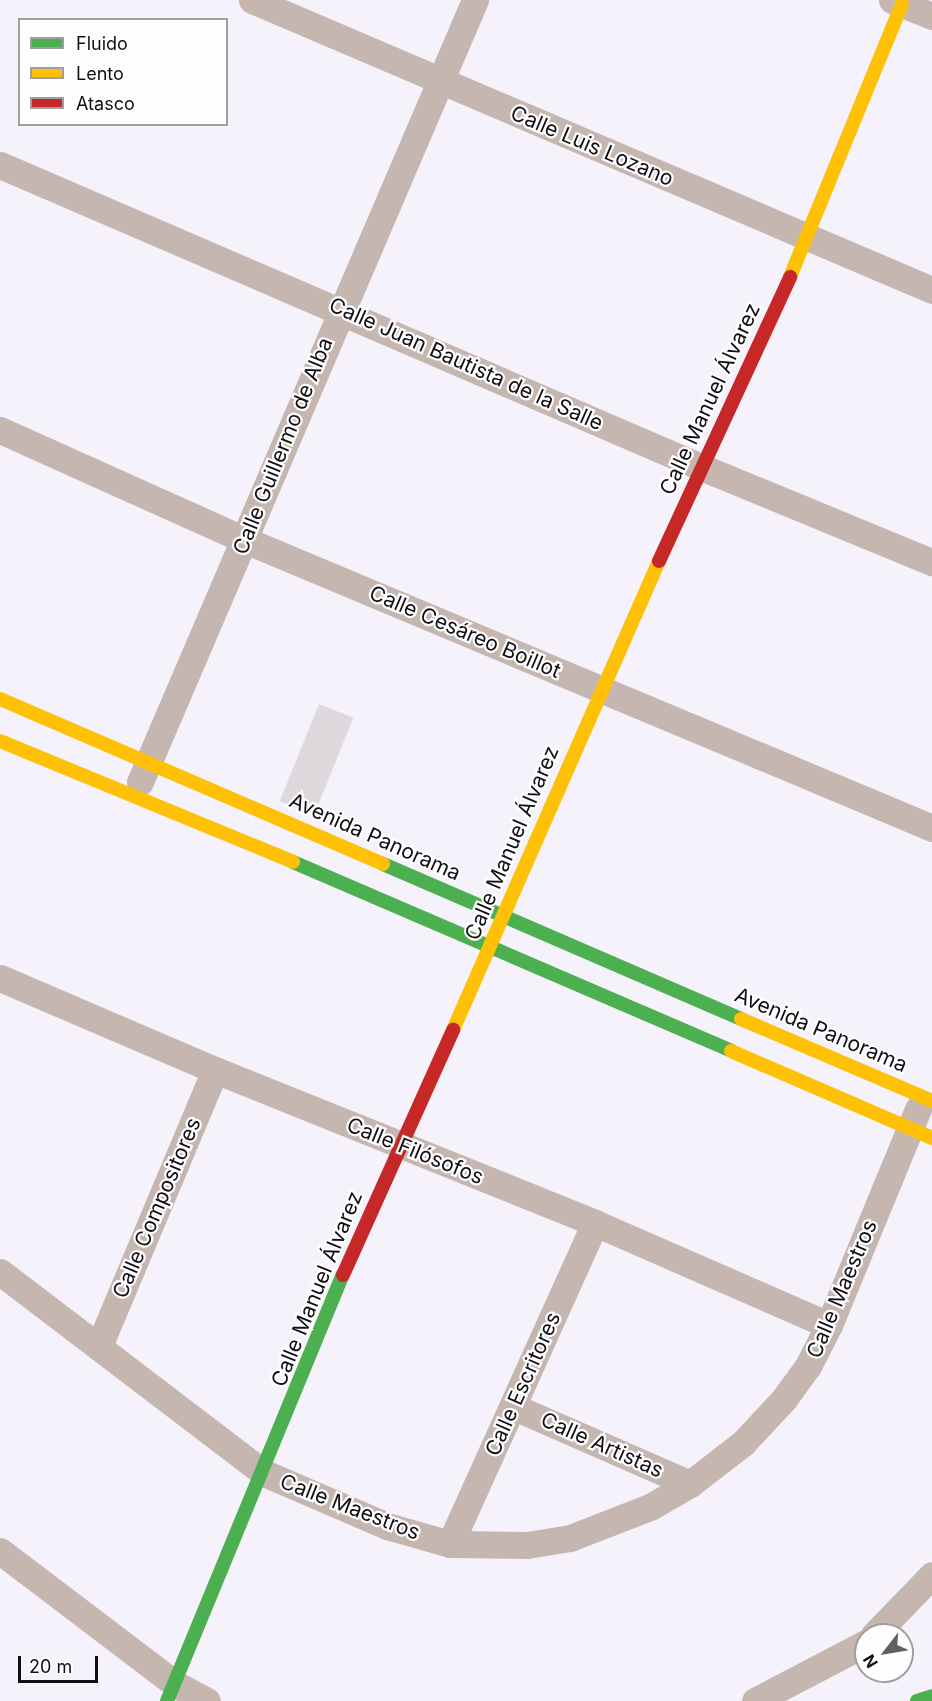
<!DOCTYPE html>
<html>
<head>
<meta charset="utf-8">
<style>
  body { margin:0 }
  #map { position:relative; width:932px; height:1701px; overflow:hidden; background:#f5f2fb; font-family:Inter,sans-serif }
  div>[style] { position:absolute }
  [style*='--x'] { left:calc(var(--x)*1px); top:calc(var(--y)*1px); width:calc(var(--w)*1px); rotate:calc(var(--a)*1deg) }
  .building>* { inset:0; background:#ded9dc; transform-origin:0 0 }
  .street>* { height:27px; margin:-13.5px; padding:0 13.5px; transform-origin:13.5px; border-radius:13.5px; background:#c5b6af }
  .fast>* { height:14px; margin:-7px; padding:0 7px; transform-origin:7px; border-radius:7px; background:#4caf50 }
  .slow>* { height:14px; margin:-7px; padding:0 7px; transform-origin:7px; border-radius:7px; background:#ffc107 }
  .jam>* { height:14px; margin:-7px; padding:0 7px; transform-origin:7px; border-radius:7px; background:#c62828 }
  span { translate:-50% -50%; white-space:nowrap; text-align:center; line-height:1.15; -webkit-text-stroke:4.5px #fefefe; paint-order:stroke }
  .street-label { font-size:21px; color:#110f15 }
  .legend { position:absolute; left:18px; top:18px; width:210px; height:108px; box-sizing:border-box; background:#fefefe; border:2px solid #9f9ea1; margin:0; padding:8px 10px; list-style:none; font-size:18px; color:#110f15 }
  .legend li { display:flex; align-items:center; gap:12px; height:30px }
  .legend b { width:30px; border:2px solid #9f9ea1 }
  .north { position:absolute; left:854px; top:1623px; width:60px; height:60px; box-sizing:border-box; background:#fefefe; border:2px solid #9f9ea1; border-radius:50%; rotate:239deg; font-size:16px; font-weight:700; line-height:24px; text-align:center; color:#110f15 }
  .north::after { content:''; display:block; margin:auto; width:21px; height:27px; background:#615e66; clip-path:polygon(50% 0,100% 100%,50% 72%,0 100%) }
  .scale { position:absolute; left:18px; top:1656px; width:80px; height:27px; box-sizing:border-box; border:3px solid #110f15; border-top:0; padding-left:8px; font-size:18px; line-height:21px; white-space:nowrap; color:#110f15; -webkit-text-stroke:4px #fefefe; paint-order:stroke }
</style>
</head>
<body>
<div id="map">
  <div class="building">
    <i style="left:319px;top:704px;width:37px;height:105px;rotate:22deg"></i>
  </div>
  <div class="street">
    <i style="--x:252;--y:0;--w:739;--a:23.1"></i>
    <i style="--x:892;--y:0;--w:43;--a:21.8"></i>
    <i style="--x:0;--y:165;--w:763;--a:23.31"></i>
    <i style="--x:701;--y:467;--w:250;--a:22.4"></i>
    <i style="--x:0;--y:430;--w:269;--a:24.2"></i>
    <i style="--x:245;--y:540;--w:745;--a:22.74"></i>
    <i style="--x:140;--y:782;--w:851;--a:-66.81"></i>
    <i style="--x:0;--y:978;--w:234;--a:23.2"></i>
    <i style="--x:215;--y:1070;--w:410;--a:21.9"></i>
    <i style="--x:595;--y:1223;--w:255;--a:23.6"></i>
    <i style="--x:0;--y:1272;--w:332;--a:37.3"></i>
    <i style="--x:264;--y:1473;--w:134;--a:23.3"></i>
    <i style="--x:387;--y:1526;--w:66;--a:15.9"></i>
    <i style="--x:450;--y:1544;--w:77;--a:0.7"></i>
    <i style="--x:527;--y:1545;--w:44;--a:-9.2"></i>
    <i style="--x:570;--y:1538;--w:86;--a:-21.2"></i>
    <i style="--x:650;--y:1507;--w:46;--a:-29.9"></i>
    <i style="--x:690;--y:1484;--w:67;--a:-37.7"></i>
    <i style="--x:743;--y:1443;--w:60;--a:-47"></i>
    <i style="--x:784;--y:1399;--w:41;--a:-54"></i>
    <i style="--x:808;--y:1366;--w:46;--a:-62.9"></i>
    <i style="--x:829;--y:1325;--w:234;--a:-67.6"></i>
    <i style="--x:99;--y:1346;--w:299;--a:-67.2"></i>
    <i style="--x:514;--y:1407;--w:192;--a:23.6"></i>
    <i style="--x:450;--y:1544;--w:352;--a:-65.7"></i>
    <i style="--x:0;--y:1551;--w:220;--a:37.2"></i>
    <i style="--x:175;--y:1684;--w:36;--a:28"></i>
    <i style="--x:874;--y:1635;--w:83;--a:-46"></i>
    <i style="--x:755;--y:1701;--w:125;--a:-27.6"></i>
  </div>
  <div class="fast">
    <i style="--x:293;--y:862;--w:477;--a:23.3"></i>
    <i style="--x:383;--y:864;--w:390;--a:23.4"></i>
    <i style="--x:167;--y:1701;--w:461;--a:-67.6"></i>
    <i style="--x:917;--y:1701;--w:16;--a:-18"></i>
  </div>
  <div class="slow">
    <i style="--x:790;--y:277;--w:295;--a:-67.7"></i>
    <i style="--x:0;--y:699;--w:417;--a:23.3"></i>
    <i style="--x:0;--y:741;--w:317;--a:22.4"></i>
    <i style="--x:741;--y:1019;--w:208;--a:23.2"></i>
    <i style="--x:453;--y:1030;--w:512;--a:-66.29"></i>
    <i style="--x:731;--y:1051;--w:219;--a:23.4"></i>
  </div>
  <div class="jam">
    <i style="--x:659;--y:561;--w:313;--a:-65.2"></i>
    <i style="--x:343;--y:1275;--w:269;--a:-65.8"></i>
  </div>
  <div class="street-label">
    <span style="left:592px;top:146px;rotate:23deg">Calle Luis Lozano</span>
    <span style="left:466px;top:364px;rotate:24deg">Calle Juan Bautista de la Salle</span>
    <span style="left:710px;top:399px;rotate:-65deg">Calle Manuel Álvarez</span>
    <span style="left:283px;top:446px;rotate:-68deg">Calle Guillermo de Alba</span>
    <span style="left:465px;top:632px;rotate:23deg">Calle Cesáreo Boillot</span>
    <span style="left:375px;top:837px;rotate:24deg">Avenida Panorama</span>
    <span style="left:512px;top:843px;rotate:-67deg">Calle Manuel Álvarez</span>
    <span style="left:821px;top:1030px;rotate:23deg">Avenida Panorama</span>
    <span style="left:415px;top:1151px;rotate:22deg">Calle Filósofos</span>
    <span style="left:157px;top:1208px;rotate:-67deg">Calle Compositores</span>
    <span style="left:317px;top:1289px;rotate:-68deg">Calle Manuel Álvarez</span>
    <span style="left:842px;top:1289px;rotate:-67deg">Calle Maestros</span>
    <span style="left:523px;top:1384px;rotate:-66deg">Calle Escritores</span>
    <span style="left:602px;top:1445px;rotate:24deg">Calle Artistas</span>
    <span style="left:350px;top:1507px;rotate:21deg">Calle Maestros</span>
  </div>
  <ul class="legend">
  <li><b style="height:8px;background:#4caf50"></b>Fluido</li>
  <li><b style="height:8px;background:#ffc107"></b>Lento</li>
  <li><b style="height:8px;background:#c62828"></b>Atasco</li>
  </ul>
  <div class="north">N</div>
  <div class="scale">20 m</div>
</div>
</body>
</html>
